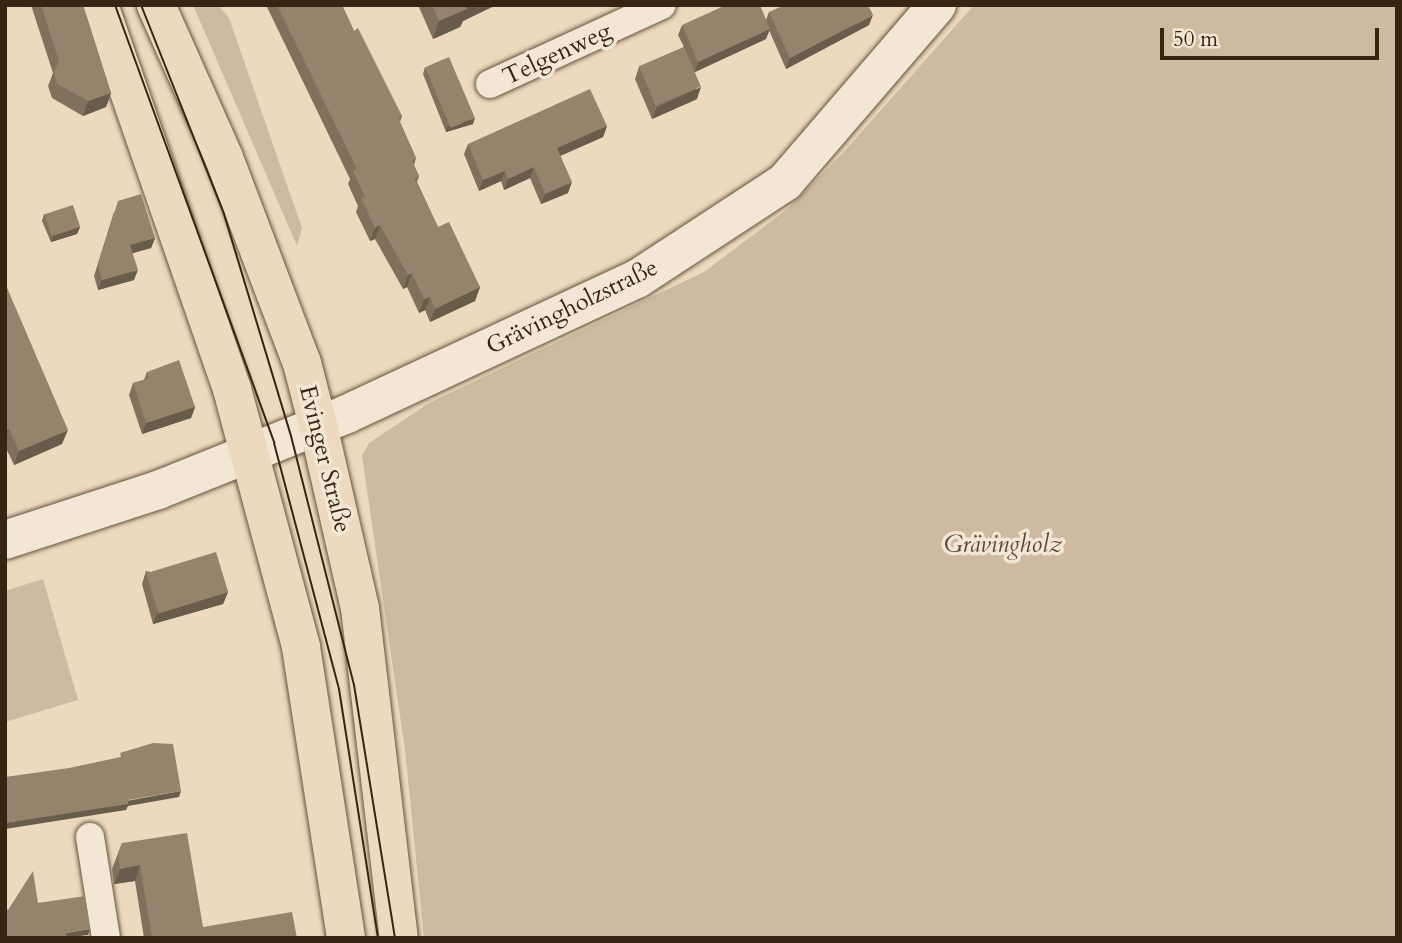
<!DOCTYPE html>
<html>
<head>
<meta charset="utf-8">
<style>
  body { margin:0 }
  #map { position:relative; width:1402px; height:943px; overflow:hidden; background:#edd9bd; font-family:Cardo,serif }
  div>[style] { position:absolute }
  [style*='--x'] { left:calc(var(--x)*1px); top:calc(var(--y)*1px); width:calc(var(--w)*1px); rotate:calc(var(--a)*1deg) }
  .green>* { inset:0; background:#cebaa0 }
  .roads { filter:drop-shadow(0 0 2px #64523d) drop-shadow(0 0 2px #64523d) }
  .minor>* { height:28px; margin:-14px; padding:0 14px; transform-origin:14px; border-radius:14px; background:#f3e6d4 }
  .secondary>* { height:38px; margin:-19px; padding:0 19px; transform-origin:19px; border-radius:19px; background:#f3e6d4 }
  .primary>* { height:38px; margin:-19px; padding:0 19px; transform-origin:19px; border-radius:19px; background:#edd9bd }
  .tram>* { height:2px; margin:-1px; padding:0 1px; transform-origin:1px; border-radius:1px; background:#372512 }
  .wall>* { inset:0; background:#81715c }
  .shaded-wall>* { inset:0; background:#695c4b }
  .building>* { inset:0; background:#96836b; transform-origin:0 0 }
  span { translate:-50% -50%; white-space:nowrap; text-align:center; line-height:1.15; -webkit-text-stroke:7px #f3e6d4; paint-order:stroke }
  .street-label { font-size:24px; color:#372512 }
  .park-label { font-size:24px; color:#5d4a36; font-style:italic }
  .frame { position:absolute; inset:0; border:7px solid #372512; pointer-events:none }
  .scale { position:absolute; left:1160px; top:28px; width:219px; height:32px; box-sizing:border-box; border:4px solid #372512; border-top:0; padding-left:9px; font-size:21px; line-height:24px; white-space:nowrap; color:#372512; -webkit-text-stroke:5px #f3e6d4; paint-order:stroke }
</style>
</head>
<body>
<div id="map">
  <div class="green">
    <i style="clip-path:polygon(193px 5px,218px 5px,229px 18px,302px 228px,297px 246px)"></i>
    <i style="clip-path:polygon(974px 5px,1397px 5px,1397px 938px,424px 938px,405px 750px,362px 456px,369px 443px,429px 403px,704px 272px,786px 210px,842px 154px)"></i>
    <i style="clip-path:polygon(43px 579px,78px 700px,5px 722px,5px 591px)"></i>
  </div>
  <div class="roads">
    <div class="minor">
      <i style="--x:490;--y:84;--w:189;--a:-24.7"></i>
      <i style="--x:90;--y:837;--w:102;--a:81"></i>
    </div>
    <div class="secondary">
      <i style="--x:5;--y:540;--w:161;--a:-18.1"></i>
      <i style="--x:158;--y:490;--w:204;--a:-21.9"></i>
      <i style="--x:347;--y:414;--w:320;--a:-25"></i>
      <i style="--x:637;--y:279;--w:177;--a:-33.2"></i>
      <i style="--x:785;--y:182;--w:233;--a:-49.3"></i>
    </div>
    <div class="primary">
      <i style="--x:99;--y:5;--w:406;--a:70.9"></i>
      <i style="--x:232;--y:389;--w:267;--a:75"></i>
      <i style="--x:301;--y:647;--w:294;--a:81.2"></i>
      <i style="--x:156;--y:5;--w:167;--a:66"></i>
      <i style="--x:224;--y:158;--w:219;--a:69.2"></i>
      <i style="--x:302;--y:363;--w:64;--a:75.5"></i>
      <i style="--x:318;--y:425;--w:188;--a:77.1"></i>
      <i style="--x:360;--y:608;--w:332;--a:83.3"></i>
    </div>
  </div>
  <div class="tram">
    <i style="--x:115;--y:5;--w:466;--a:70"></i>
    <i style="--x:274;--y:443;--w:254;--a:75.2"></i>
    <i style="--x:339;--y:689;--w:252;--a:81.1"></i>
    <i style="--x:141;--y:5;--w:225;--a:68.3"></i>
    <i style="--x:224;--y:214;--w:232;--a:73.2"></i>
    <i style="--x:291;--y:436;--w:257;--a:75.8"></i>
    <i style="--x:354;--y:685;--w:256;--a:80.8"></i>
  </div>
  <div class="wall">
    <i style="clip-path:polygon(31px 5px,83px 5px,111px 93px,106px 107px,83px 116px,52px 98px,48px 86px,53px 73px)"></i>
    <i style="clip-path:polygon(266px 5px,342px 5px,354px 31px,402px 116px,400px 122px,416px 158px,414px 165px,419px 176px,417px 182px,438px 227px,480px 287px,475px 301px,430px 322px,425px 310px,419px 313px,407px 287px,403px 289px,375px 239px,370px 241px,356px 212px,358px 206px,348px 184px,350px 179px)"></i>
    <i style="clip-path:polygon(418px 5px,496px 5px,463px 21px,460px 27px,433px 39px)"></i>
    <i style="clip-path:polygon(769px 12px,869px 25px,786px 69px,769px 30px,766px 39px,695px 72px,697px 99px,652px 119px,635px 79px,639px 67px,684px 47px,678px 35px,682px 25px,766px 20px)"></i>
    <i style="clip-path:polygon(425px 67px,473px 124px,446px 132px,423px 74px)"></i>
    <i style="clip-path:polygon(607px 126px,603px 137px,560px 156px,568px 193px,541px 204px,530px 178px,504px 190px,501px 181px,479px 191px,464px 154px,468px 144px)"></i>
    <i style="clip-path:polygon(114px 212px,155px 238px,151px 248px,133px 253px,134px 280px,98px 290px,94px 276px)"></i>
    <i style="clip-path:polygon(44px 214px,80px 227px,77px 234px,51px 242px,42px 221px)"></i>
    <i style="clip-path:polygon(5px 283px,62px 444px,14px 465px,5px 446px)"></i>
    <i style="clip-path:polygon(147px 372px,195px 407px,191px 418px,142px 434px,129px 395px,133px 383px,144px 380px)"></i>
    <i style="clip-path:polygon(146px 571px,228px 592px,223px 604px,153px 624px,142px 584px)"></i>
    <i style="clip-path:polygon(122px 843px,203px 927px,297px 938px,144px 938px,135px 881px,114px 884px,112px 869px)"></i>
  </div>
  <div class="shaded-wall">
    <i style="clip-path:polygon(465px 5px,496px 5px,463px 21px,460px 27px,433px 39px,439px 21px)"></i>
    <i style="clip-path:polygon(873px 15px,869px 25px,786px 69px,790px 58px)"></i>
    <i style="clip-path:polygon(770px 29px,766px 39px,695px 72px,698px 62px)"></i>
    <i style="clip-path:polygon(701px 87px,697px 99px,652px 119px,657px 107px)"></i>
    <i style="clip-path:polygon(111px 93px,106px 107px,83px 116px,88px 101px)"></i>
    <i style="clip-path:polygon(475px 118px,473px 124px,446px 132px,448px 126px)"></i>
    <i style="clip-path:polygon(607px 126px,603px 137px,553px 159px,557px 148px)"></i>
    <i style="clip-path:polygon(534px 167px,530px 178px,504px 190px,508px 179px)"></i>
    <i style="clip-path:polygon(505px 171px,501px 181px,479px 191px,483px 180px)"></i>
    <i style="clip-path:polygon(572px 182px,568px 193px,541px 204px,545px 194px)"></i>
    <i style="clip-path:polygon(380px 225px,375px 239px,370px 241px,375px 228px)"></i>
    <i style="clip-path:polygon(80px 227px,77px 234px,51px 242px,53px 236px)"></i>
    <i style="clip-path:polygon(155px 238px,151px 248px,126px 255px,130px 245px)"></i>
    <i style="clip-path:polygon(138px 270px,134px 280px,98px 290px,102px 280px)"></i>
    <i style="clip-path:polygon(412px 273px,407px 287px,403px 289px,408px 275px)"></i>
    <i style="clip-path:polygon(480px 287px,475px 301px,430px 322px,435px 309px)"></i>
    <i style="clip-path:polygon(430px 297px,425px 310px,419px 313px,424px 299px)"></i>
    <i style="clip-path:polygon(195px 407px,191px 418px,142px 434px,146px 423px)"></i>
    <i style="clip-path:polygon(9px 429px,5px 440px,5px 431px)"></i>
    <i style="clip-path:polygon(68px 430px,62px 444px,14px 465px,19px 451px)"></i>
    <i style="clip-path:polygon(228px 592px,223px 604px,153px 624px,158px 612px)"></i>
    <i style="clip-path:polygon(181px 791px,179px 797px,128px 806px,126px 810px,5px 829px,5px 823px)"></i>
    <i style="clip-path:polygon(140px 865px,135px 881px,114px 884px,120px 869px)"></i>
    <i style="clip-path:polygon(90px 929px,88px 935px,64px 938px,66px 933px)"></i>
  </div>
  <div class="building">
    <i style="clip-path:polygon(41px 5px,83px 5px,111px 93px,88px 101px,57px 84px,54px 72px,59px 61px)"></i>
    <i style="clip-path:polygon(277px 5px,342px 5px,354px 31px,358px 28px,402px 116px,398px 118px,416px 158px,412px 161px,419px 176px,414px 178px,438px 227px,449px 222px,480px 287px,435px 309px,430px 297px,424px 299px,412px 273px,408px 275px,380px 225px,375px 228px,361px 198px,365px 197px,353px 171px,357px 169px)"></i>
    <i style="clip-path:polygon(432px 5px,465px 5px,467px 9px,439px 21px)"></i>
    <i style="clip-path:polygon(726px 5px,760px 5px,770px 29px,698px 62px,682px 25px)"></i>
    <i style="clip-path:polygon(785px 5px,868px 5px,873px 15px,790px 58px,769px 12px)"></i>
    <i style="left:684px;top:47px;width:43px;height:49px;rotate:67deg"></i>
    <i style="left:449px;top:57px;width:66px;height:26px;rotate:67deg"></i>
    <i style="clip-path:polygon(590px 89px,607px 126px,557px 148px,572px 182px,545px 194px,534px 167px,508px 179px,505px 171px,483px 180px,468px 144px)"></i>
    <i style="clip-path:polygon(141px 194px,155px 238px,130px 245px,138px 270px,102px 280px,98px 265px,118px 201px)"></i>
    <i style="left:73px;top:205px;width:23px;height:30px;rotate:72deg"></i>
    <i style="clip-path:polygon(5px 283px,68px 430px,19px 451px,9px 429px,5px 431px)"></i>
    <i style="clip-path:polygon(179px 360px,195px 407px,146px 423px,133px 383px,149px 378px,147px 372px)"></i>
    <i style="left:216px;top:552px;width:42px;height:73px;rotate:73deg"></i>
    <i style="clip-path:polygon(153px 743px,173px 744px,181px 791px,128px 800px,128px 804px,5px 823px,5px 777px,69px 768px,121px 757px,120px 753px)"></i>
    <i style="clip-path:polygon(187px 833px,203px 927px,292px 912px,297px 938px,147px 938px,152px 937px,140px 865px,120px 869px,118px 853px,122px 843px)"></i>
    <i style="clip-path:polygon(33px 871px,38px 903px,85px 896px,90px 929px,66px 933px,67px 938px,5px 938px,5px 908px,8px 910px)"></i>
  </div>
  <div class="street-label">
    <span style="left:557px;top:54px;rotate:-25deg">Telgenweg</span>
    <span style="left:572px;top:307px;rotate:-26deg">Grävingholzstraße</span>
    <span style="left:325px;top:459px;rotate:76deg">Evinger Straße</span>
  </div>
  <div class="park-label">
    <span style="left:1003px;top:545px">Grävingholz</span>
  </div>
  <div class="frame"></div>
  <div class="scale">50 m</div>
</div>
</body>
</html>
